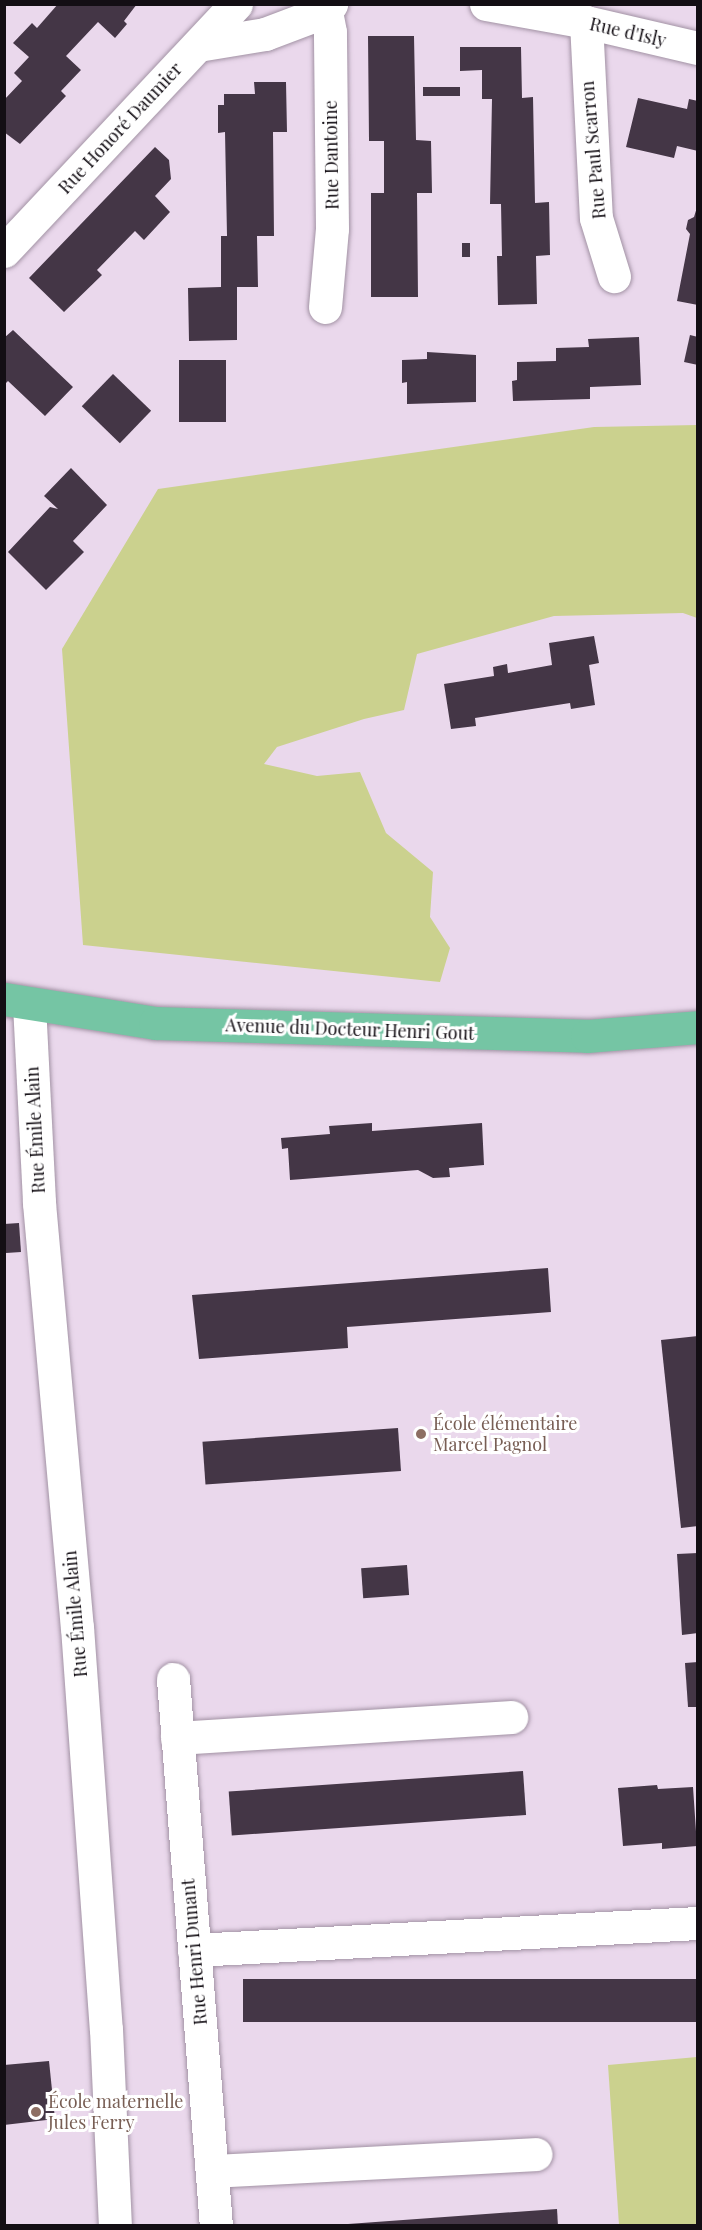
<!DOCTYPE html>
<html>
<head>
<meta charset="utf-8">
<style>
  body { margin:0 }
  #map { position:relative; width:702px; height:2230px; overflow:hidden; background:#ead8ec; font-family:"Playfair Display",serif }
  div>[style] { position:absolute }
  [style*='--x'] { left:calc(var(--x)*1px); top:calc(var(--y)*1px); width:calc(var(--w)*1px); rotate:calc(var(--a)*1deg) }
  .green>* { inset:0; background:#cbd18e }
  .building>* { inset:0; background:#443646; transform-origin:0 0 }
  .roads { filter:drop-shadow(0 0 2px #a292a4) drop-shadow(0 0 2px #a292a4) }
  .minor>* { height:33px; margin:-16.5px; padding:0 16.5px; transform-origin:16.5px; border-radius:16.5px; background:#fff }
  .major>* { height:33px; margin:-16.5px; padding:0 16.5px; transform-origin:16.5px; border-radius:16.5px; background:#75c5a4 }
  .dots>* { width:16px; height:16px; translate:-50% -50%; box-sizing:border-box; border:3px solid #fff; border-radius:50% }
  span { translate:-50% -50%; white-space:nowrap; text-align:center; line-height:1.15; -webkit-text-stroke:6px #fff; paint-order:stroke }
  .street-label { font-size:18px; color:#130e14 }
  .education-label { font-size:18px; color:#785e54 }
  .left { translate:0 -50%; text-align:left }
  .frame { position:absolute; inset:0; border:6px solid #130e14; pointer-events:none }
</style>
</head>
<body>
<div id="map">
  <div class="green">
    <i style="clip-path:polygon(697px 425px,697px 618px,683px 613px,554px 616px,417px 654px,404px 710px,364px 719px,277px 747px,264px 764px,317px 776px,360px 772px,386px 833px,433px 872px,430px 917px,450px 948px,440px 982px,83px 945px,62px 649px,158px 489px,594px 427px)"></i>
    <i style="clip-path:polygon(697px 2057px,697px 2225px,619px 2225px,608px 2065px)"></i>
  </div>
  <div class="building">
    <i style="clip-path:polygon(58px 4px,137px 4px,124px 21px,127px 24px,115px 38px,98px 22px,66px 56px,81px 70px,61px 91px,66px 96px,20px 144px,4px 132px,4px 100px,22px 81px,14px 73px,29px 57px,13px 43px,32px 23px,37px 28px)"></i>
    <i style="clip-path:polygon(368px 36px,414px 36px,416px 140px,431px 141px,432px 193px,417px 193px,418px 297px,371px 297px,371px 193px,384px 193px,384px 141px,369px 141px)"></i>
    <i style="clip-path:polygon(460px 47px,521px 47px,522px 98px,533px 97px,535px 203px,549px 202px,550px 255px,536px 256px,537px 304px,498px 305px,497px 256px,502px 256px,501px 204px,490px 204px,492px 99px,482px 99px,482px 70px,460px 71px)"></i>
    <i style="clip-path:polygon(254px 82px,286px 82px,287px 132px,273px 132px,274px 236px,257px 236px,258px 287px,237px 287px,237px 340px,189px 341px,188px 288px,221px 287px,221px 236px,227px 236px,225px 132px,218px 133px,218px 105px,224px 105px,224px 94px,255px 94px)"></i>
    <i style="left:423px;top:87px;width:37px;height:9px"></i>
    <i style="clip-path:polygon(638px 98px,687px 109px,689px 99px,698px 101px,698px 151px,677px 146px,674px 158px,626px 147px)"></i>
    <i style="clip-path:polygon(155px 147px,169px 160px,171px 179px,155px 196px,170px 212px,144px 240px,135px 231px,97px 270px,102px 275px,64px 312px,29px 278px)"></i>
    <i style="clip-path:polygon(698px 204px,698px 305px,677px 301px,690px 234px,686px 229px,688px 220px,694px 217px)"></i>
    <i style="left:462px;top:243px;width:8px;height:14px"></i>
    <i style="clip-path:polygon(13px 330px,73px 387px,45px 416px,8px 381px,4px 385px,4px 338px)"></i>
    <i style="clip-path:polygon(690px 335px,698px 337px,698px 365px,684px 362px)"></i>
    <i style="clip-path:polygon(639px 337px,641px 385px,590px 387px,590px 399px,513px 401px,512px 381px,517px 380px,517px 362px,556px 361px,556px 348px,589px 347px,588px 339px)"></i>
    <i style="clip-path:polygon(427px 352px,476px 355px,476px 402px,407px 404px,407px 382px,402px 383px,402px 360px,427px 359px)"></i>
    <i style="left:179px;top:360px;width:47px;height:62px"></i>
    <i style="left:113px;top:374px;width:53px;height:45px;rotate:44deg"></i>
    <i style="clip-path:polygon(71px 468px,107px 505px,73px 541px,84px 552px,46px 590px,8px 552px,50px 507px,58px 509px,44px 496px)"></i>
    <i style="clip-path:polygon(594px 636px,599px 663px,589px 665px,595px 705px,571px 709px,570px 703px,475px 718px,476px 726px,451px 729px,444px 684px,494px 676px,493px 667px,507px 664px,508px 673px,552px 665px,549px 643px)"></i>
    <i style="clip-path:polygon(372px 1123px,372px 1131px,482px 1123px,484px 1165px,449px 1168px,450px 1177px,433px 1178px,418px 1170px,290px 1180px,288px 1148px,282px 1149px,281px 1138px,330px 1134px,329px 1126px)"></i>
    <i style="left:19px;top:1223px;width:29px;height:15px;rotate:86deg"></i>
    <i style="clip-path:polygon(548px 1268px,551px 1312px,347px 1327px,348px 1348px,199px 1359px,192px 1295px)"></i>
    <i style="clip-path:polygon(698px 1336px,698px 1526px,681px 1528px,661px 1340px)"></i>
    <i style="left:398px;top:1428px;width:43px;height:196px;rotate:86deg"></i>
    <i style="clip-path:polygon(698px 1553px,698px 1633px,682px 1635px,677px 1554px)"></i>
    <i style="left:407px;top:1565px;width:30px;height:46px;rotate:86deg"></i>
    <i style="clip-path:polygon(698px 1662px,698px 1707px,688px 1707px,685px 1663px)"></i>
    <i style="left:523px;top:1771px;width:44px;height:295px;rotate:86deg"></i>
    <i style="clip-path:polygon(657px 1785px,658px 1789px,693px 1787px,697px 1846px,662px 1849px,662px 1843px,623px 1846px,618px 1788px)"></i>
    <i style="left:698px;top:1979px;width:43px;height:455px;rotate:90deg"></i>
    <i style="clip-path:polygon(49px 2061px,55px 2119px,4px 2125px,4px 2065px)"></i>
    <i style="clip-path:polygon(557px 2209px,558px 2226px,348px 2226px,348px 2224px)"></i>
  </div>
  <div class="roads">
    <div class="minor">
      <i style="--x:486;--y:4;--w:102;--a:10.2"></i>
      <i style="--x:586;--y:22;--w:115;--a:13.1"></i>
      <i style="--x:586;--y:22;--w:196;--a:87.1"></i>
      <i style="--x:596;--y:218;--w:61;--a:72.8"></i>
      <i style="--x:198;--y:45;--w:68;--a:-9.3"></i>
      <i style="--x:265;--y:34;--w:65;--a:-20.7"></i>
      <i style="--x:4;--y:251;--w:339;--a:-46.8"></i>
      <i style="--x:325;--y:307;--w:78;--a:-84.9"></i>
      <i style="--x:332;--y:229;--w:197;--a:-90.6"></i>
      <i style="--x:330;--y:32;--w:21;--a:-101"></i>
      <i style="--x:326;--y:11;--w:9;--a:-54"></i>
      <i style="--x:29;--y:1004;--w:199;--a:87.1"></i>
      <i style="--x:39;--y:1203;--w:426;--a:84.9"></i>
      <i style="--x:77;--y:1627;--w:403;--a:85.9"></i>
      <i style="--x:106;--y:2029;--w:197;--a:87.4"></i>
      <i style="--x:173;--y:1679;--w:549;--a:85.51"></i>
      <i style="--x:177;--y:1738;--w:335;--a:-3.6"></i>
      <i style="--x:194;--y:1950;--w:505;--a:-3.07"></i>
      <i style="--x:212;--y:2171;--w:324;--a:-3"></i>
    </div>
    <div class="major">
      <i style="--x:4;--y:999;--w:153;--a:9"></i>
      <i style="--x:155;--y:1023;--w:432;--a:1.7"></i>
      <i style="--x:587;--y:1036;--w:111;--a:-4.6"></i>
    </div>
  </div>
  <div class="dots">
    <i style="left:421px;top:1434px;background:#8d6e63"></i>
    <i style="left:36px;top:2112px;background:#8d6e63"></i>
  </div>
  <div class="street-label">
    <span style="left:628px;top:32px;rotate:13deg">Rue d'Isly</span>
    <span style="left:120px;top:128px;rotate:-47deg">Rue Honoré Daumier</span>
    <span style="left:593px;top:150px;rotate:-95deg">Rue Paul Scarron</span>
    <span style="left:331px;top:155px;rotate:-91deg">Rue Dantoine</span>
    <span style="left:350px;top:1029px;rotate:2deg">Avenue du Docteur Henri Gout</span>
    <span style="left:35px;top:1130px;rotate:-93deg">Rue Émile Alain</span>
    <span style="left:75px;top:1614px;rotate:-95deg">Rue Émile Alain</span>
    <span style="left:194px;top:1952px;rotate:-95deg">Rue Henri Dunant</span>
  </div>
  <div class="education-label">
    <span class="left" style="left:433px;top:1434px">École élémentaire<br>Marcel Pagnol</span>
    <span class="left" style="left:48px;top:2112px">École maternelle<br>Jules Ferry</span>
  </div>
  <div class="frame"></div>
</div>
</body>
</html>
